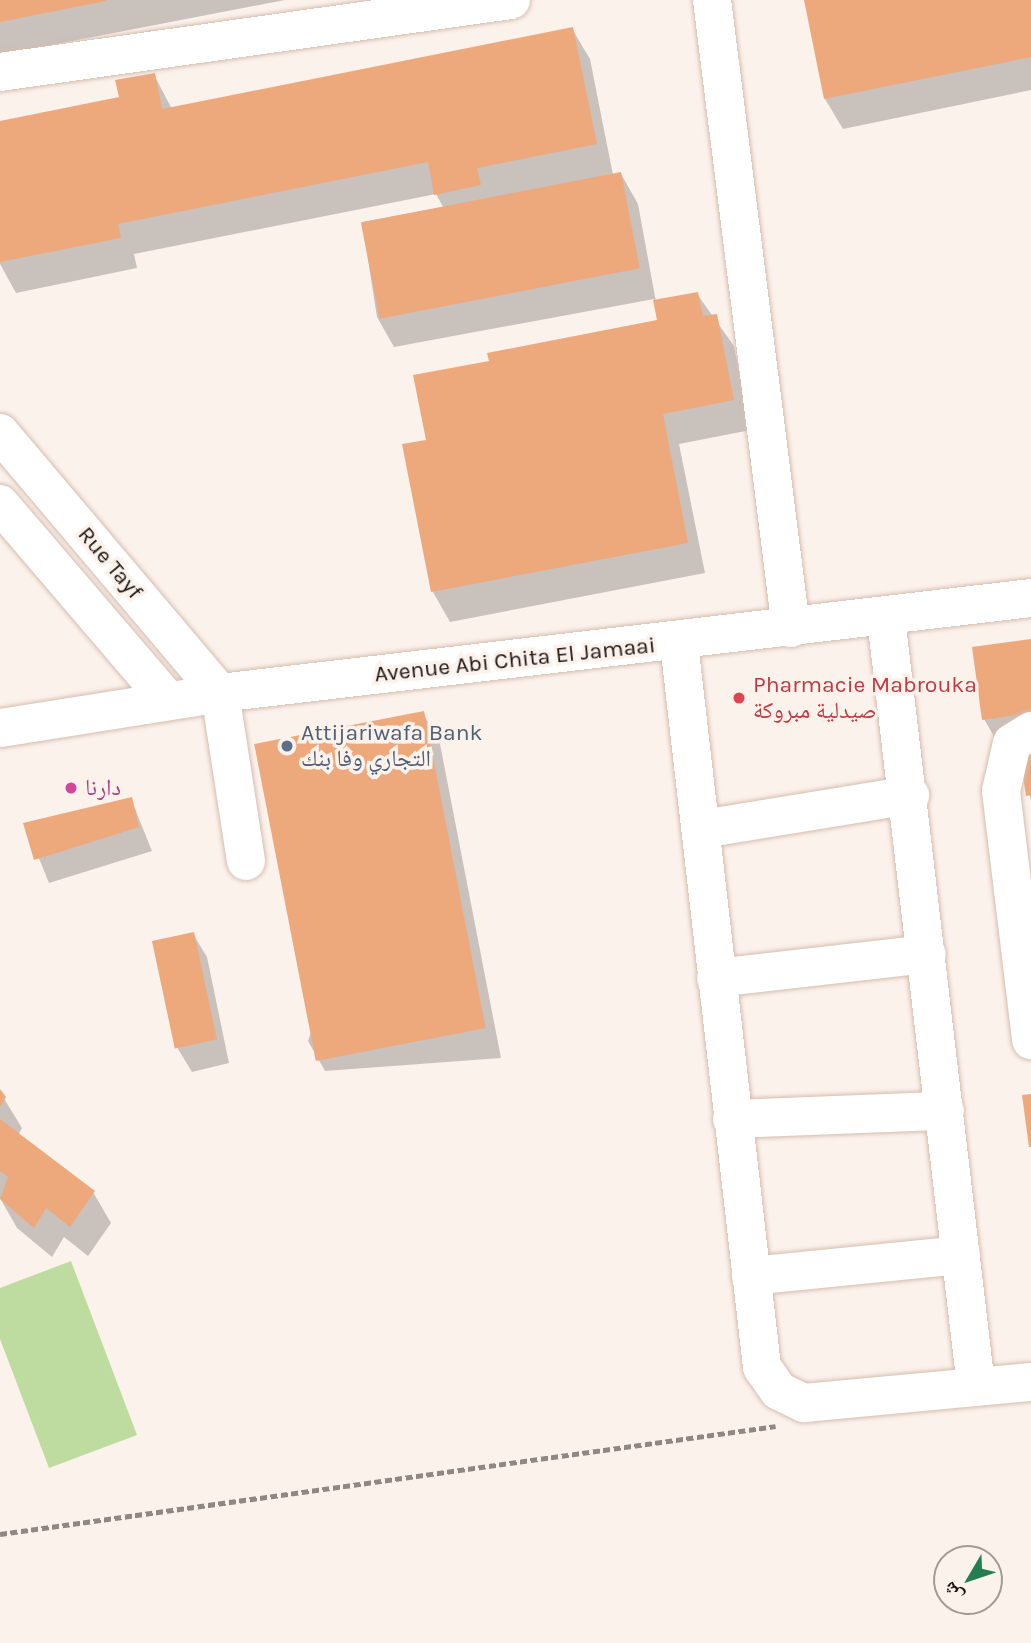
<!DOCTYPE html>
<html>
<head>
<meta charset="utf-8">
<style>
  body { margin:0 }
  #map { position:relative; width:1031px; height:1643px; overflow:hidden; background:#fcf2ec; font-family:Karla,"Noto Naskh Arabic",sans-serif }
  div>[style] { position:absolute }
  [style*='--x'] { left:calc(var(--x)*1px); top:calc(var(--y)*1px); width:calc(var(--w)*1px); rotate:calc(var(--a)*1deg) }
  .green>* { inset:0; background:#bfdca0 }
  .shadow>* { inset:0; background:#0003 }
  .building>* { inset:0; background:#eda87c; transform-origin:0 0 }
  .path>* { height:4.5px; margin-top:-2.25px; transform-origin:0; background:repeating-linear-gradient(90deg,#918782 0 7px,transparent 0 10.5px) }
  .roads { filter:drop-shadow(0 0 2px #d5bdaf) drop-shadow(0 0 2px #d5bdaf) }
  .minor>* { height:38px; margin:-19px; padding:0 19px; transform-origin:19px; border-radius:19px; background:#fff }
  .dots>* { width:19px; height:19px; translate:-50% -50%; box-sizing:border-box; border:4px solid #fcf2ec; border-radius:50% }
  span { translate:-50% -50%; white-space:nowrap; text-align:center; line-height:1.15; -webkit-text-stroke:7px #fcf2ec; paint-order:stroke }
  .street-label { font-size:23px; color:#1f1611 }
  .health-label { font-size:23px; color:#be3a42 }
  .left { translate:0 -50%; text-align:left }
  .service-label { font-size:23px; color:#4e5e75 }
  .hotel-label { font-size:23px; color:#b23c85 }
  .north { position:absolute; left:933px; top:1545px; width:70px; height:70px; box-sizing:border-box; background:#fcf2ec; border:2px solid #a49a94; border-radius:50%; rotate:231deg; font-size:19px; font-weight:700; line-height:28px; text-align:center; color:#1f1611 }
  .north::after { content:''; display:block; margin:auto; width:24px; height:32px; background:#257d52; clip-path:polygon(50% 0,100% 100%,50% 72%,0 100%) }
</style>
</head>
<body>
<div id="map">
  <div class="green">
    <i style="clip-path:polygon(71px 1261px,137px 1435px,49px 1468px,0 1339px,0 1288px)"></i>
  </div>
  <div class="shadow">
    <i style="clip-path:polygon(0 0,285px 0,0 55px)"></i>
    <i style="clip-path:polygon(813px 0,1031px 0,1031px 90px,843px 129px,825px 99px)"></i>
    <i style="clip-path:polygon(572px 29px,590px 59px,613px 175px,621px 174px,638px 204px,656px 302px,697px 294px,734px 346px,751px 430px,679px 444px,705px 573px,450px 622px,433px 592px,428px 441px,491px 362px,659px 321px,654px 299px,394px 347px,377px 317px,362px 222px,443px 207px,436px 194px,134px 254px,137px 268px,16px 293px,0 264px,0 122px,121px 98px,154px 75px,172px 109px)"></i>
    <i style="clip-path:polygon(1031px 640px,1031px 801px,1022px 759px,1008px 761px,984px 719px)"></i>
    <i style="clip-path:polygon(423px 713px,440px 744px,501px 1058px,325px 1071px,308px 1041px)"></i>
    <i style="clip-path:polygon(131px 799px,152px 851px,49px 883px,25px 824px)"></i>
    <i style="clip-path:polygon(193px 934px,207px 957px,229px 1063px,192px 1072px,178px 1049px)"></i>
    <i style="clip-path:polygon(0 1092px,22px 1128px,18px 1135px,93px 1192px,111px 1223px,88px 1256px,64px 1237px,52px 1257px,17px 1228px,0 1198px)"></i>
  </div>
  <div class="building">
    <i style="clip-path:polygon(0 0,106px 0,106px 1px,0 22px)"></i>
    <i style="clip-path:polygon(804px 0,1031px 0,1031px 57px,824px 99px)"></i>
    <i style="clip-path:polygon(573px 27px,597px 144px,477px 168px,481px 185px,434px 195px,428px 162px,118px 224px,121px 238px,0 262px,0 121px,119px 97px,115px 80px,155px 73px,162px 109px)"></i>
    <i style="left:621px;top:172px;width:98px;height:265px;rotate:79deg"></i>
    <i style="clip-path:polygon(698px 292px,703px 316px,717px 314px,734px 400px,663px 414px,688px 543px,431px 592px,402px 444px,426px 440px,413px 375px,489px 361px,487px 353px,657px 320px,653px 300px)"></i>
    <i style="clip-path:polygon(1031px 639px,1031px 713px,982px 720px,972px 647px)"></i>
    <i style="left:424px;top:711px;width:323px;height:173px;rotate:79deg"></i>
    <i style="clip-path:polygon(1031px 755px,1031px 795px,1026px 796px,1020px 757px)"></i>
    <i style="clip-path:polygon(132px 797px,139px 827px,34px 860px,23px 823px)"></i>
    <i style="left:194px;top:932px;width:110px;height:43px;rotate:78deg"></i>
    <i style="clip-path:polygon(0 1089px,6px 1097px,0 1107px)"></i>
    <i style="clip-path:polygon(1031px 1094px,1031px 1147px,1029px 1147px,1022px 1095px)"></i>
    <i style="clip-path:polygon(0 1119px,95px 1191px,70px 1227px,46px 1208px,34px 1228px,0 1199px,8px 1177px,0 1171px)"></i>
  </div>
  <div class="path">
    <i style="--x:0;--y:1534;--w:783;--a:-7.92"></i>
  </div>
  <div class="roads">
    <div class="minor">
      <i style="--x:712;--y:0;--w:633;--a:82.83"></i>
      <i style="--x:0;--y:72;--w:516;--a:-8.02"></i>
      <i style="--x:0;--y:433;--w:341;--a:49.8"></i>
      <i style="--x:0;--y:504;--w:259;--a:49.5"></i>
      <i style="--x:886;--y:618;--w:774;--a:83.32"></i>
      <i style="--x:679;--y:643;--w:729;--a:83.46"></i>
      <i style="--x:762;--y:1367;--w:29;--a:55"></i>
      <i style="--x:779;--y:1391;--w:28;--a:26"></i>
      <i style="--x:804;--y:1403;--w:228;--a:-5.3"></i>
      <i style="--x:220;--y:693;--w:170;--a:81.2"></i>
      <i style="--x:0;--y:728;--w:223;--a:-9"></i>
      <i style="--x:220;--y:693;--w:817;--a:-6.68"></i>
      <i style="--x:1031;--y:731;--w:22;--a:148"></i>
      <i style="--x:1012;--y:743;--w:49;--a:102.9"></i>
      <i style="--x:1001;--y:791;--w:251;--a:83.1"></i>
      <i style="--x:703;--y:829;--w:210;--a:-9.3"></i>
      <i style="--x:716;--y:978;--w:212;--a:-6.5"></i>
      <i style="--x:732;--y:1119;--w:213;--a:-2.2"></i>
      <i style="--x:751;--y:1276;--w:211;--a:-5.7"></i>
    </div>
  </div>
  <div class="dots">
    <i style="left:739px;top:698px;background:#e0444e"></i>
    <i style="left:287px;top:746px;background:#5c6f8a"></i>
    <i style="left:71px;top:788px;background:#d1479c"></i>
  </div>
  <div class="street-label">
    <span style="left:110px;top:563px;rotate:50deg">Rue Tayf</span>
    <span style="left:515px;top:660px;rotate:-6deg">Avenue Abi Chita El Jamaai</span>
  </div>
  <div class="health-label">
    <span class="left" style="left:753px;top:698px">Pharmacie Mabrouka<br>صيدلية مبروكة</span>
  </div>
  <div class="service-label">
    <span class="left" style="left:301px;top:746px">Attijariwafa Bank<br>التجاري وفا بنك</span>
  </div>
  <div class="hotel-label">
    <span class="left" style="left:85px;top:788px">دارنا</span>
  </div>
  <div class="north">ش</div>
</div>
</body>
</html>
